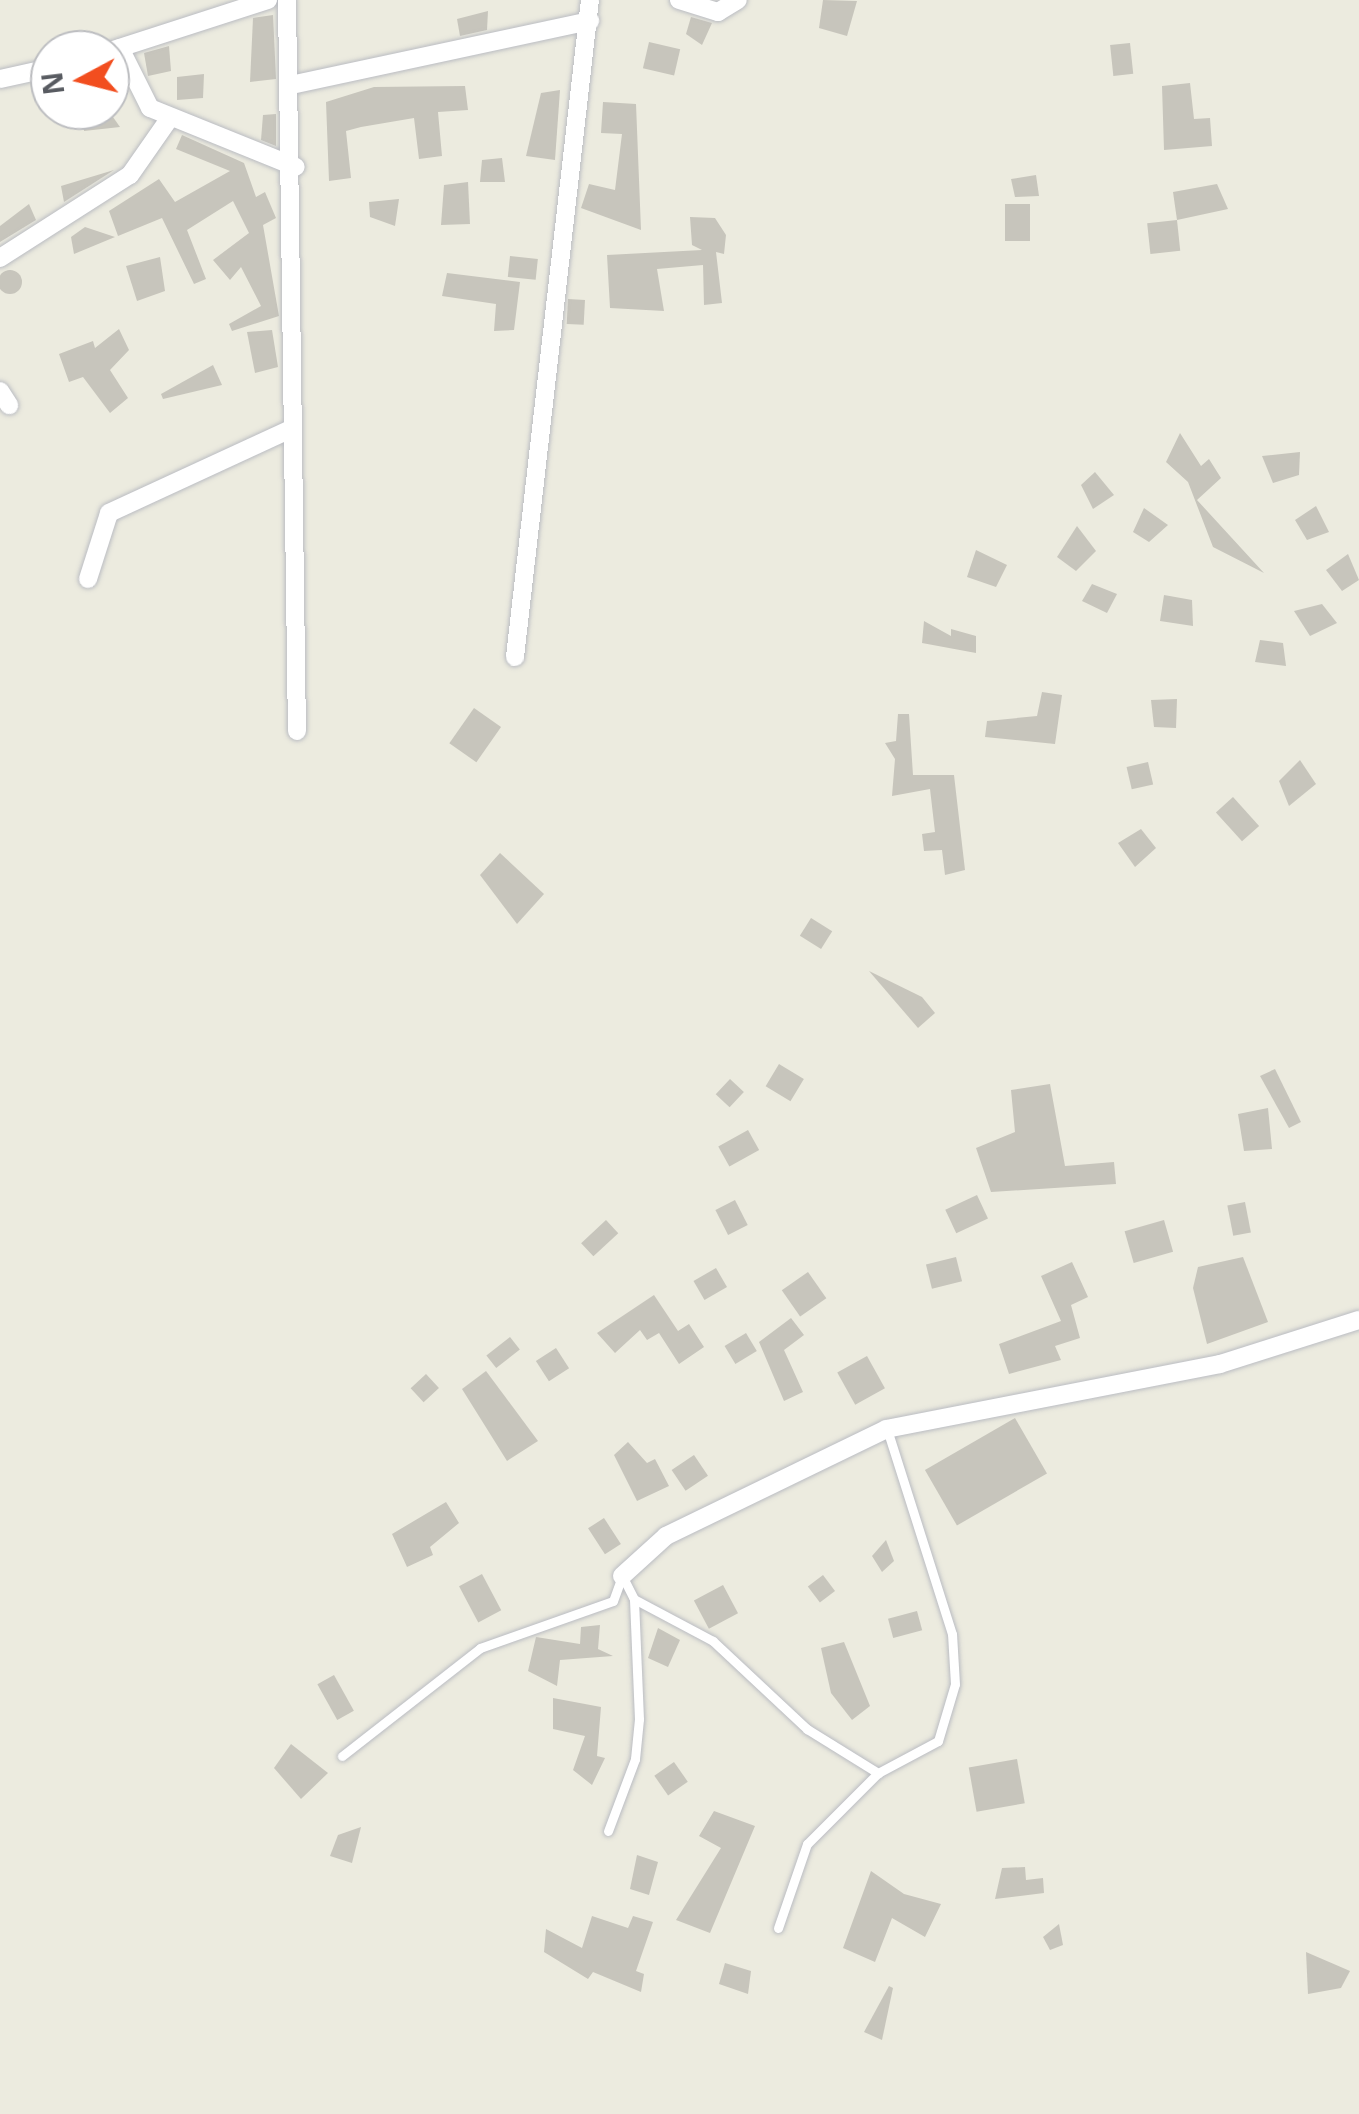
<!DOCTYPE html>
<html>
<head>
<meta charset="utf-8">
<style>
  body { margin:0 }
  #map { position:relative; width:1359px; height:2114px; overflow:hidden; background:#ecebdf; font-family:"Open Sans",sans-serif }
  div>[style] { position:absolute }
  [style*='--x'] { left:calc(var(--x)*1px); top:calc(var(--y)*1px); width:calc(var(--w)*1px); rotate:calc(var(--a)*1deg) }
  .building>* { inset:0; background:#c7c5bc; transform-origin:0 0 }
  .round { border-radius:50% }
  .roads { filter:drop-shadow(0 0 2px #babcc2) drop-shadow(0 0 2px #babcc2) }
  .service>* { height:9px; margin:-4.5px; padding:0 4.5px; transform-origin:4.5px; border-radius:4.5px; background:#fff }
  .minor>* { height:18px; margin:-9px; padding:0 9px; transform-origin:9px; border-radius:9px; background:#fff }
  span { translate:-50% -50%; white-space:nowrap; text-align:center; line-height:1.15; -webkit-text-stroke:9px #fff; paint-order:stroke }
  .north { position:absolute; left:30px; top:30px; width:100px; height:100px; box-sizing:border-box; background:#fff; border:2px solid #bcbdc0; border-radius:50%; rotate:263deg; font-size:28px; font-weight:700; line-height:40px; text-align:center; color:#585b61 }
  .north::after { content:''; display:block; margin:auto; width:35px; height:45px; background:#f24e1f; clip-path:polygon(50% 0,100% 100%,50% 72%,0 100%) }
</style>
</head>
<body>
<div id="map">
  <div class="building">
    <i style="clip-path:polygon(823px 0,857px 1px,847px 36px,819px 28px)"></i>
    <i style="clip-path:polygon(488px 11px,487px 30px,460px 36px,457px 19px)"></i>
    <i style="clip-path:polygon(273px 15px,276px 79px,250px 82px,253px 18px)"></i>
    <i style="clip-path:polygon(691px 17px,712px 23px,702px 45px,686px 34px)"></i>
    <i style="left:649px;top:42px;width:32px;height:27px;rotate:13deg"></i>
    <i style="left:1130px;top:43px;width:31px;height:20px;rotate:84deg"></i>
    <i style="clip-path:polygon(169px 46px,171px 71px,148px 76px,144px 53px)"></i>
    <i style="clip-path:polygon(204px 74px,203px 98px,177px 100px,177px 77px)"></i>
    <i style="clip-path:polygon(1190px 83px,1194px 119px,1210px 118px,1212px 146px,1164px 150px,1162px 86px)"></i>
    <i style="clip-path:polygon(465px 86px,468px 110px,438px 112px,442px 156px,419px 159px,414px 118px,361px 127px,346px 131px,351px 178px,329px 181px,326px 102px,374px 87px)"></i>
    <i style="clip-path:polygon(560px 90px,555px 160px,526px 156px,541px 93px)"></i>
    <i style="clip-path:polygon(603px 102px,636px 104px,641px 230px,581px 208px,589px 184px,615px 190px,622px 134px,601px 133px)"></i>
    <i style="clip-path:polygon(82px 110px,108px 110px,120px 127px,84px 131px)"></i>
    <i style="clip-path:polygon(276px 114px,276px 146px,261px 140px,263px 115px)"></i>
    <i style="clip-path:polygon(182px 135px,244px 163px,256px 197px,265px 192px,276px 218px,263px 225px,279px 316px,232px 331px,229px 324px,261px 306px,241px 267px,230px 280px,213px 260px,249px 233px,233px 201px,187px 230px,206px 279px,194px 284px,162px 218px,118px 236px,109px 211px,159px 179px,175px 202px,230px 171px,176px 149px)"></i>
    <i style="clip-path:polygon(502px 158px,505px 182px,480px 182px,482px 160px)"></i>
    <i style="clip-path:polygon(114px 170px,64px 202px,61px 186px)"></i>
    <i style="clip-path:polygon(1036px 175px,1039px 196px,1015px 197px,1011px 179px)"></i>
    <i style="clip-path:polygon(468px 182px,470px 224px,441px 225px,444px 185px)"></i>
    <i style="clip-path:polygon(1217px 184px,1228px 209px,1177px 220px,1173px 192px)"></i>
    <i style="clip-path:polygon(399px 199px,395px 226px,370px 217px,369px 202px)"></i>
    <i style="clip-path:polygon(29px 204px,36px 220px,0 242px,0 226px)"></i>
    <i style="left:1005px;top:204px;width:25px;height:37px"></i>
    <i style="clip-path:polygon(690px 217px,715px 218px,726px 235px,724px 254px,716px 252px,722px 303px,704px 305px,703px 265px,657px 269px,664px 311px,610px 308px,607px 255px,702px 250px,692px 245px)"></i>
    <i style="left:1177px;top:220px;width:31px;height:30px;rotate:84deg"></i>
    <i style="clip-path:polygon(85px 227px,115px 237px,74px 254px,71px 237px)"></i>
    <i style="left:510px;top:256px;width:28px;height:21px;rotate:6deg"></i>
    <i style="clip-path:polygon(160px 257px,165px 291px,137px 301px,126px 266px)"></i>
    <i class="round" style="left:-2px;top:270px;width:24px;height:24px"></i>
    <i style="clip-path:polygon(447px 273px,520px 282px,514px 330px,494px 331px,496px 304px,442px 296px)"></i>
    <i style="left:568px;top:299px;width:17px;height:25px;rotate:3deg"></i>
    <i style="clip-path:polygon(119px 329px,129px 350px,110px 370px,128px 398px,110px 413px,83px 377px,69px 382px,59px 354px,93px 341px,95px 348px)"></i>
    <i style="clip-path:polygon(272px 330px,278px 367px,255px 373px,247px 332px)"></i>
    <i style="clip-path:polygon(213px 365px,222px 385px,163px 399px,161px 394px)"></i>
    <i style="clip-path:polygon(1180px 433px,1201px 466px,1209px 459px,1221px 478px,1197px 500px,1264px 573px,1213px 547px,1188px 482px,1166px 462px)"></i>
    <i style="clip-path:polygon(1300px 452px,1299px 475px,1273px 483px,1262px 456px)"></i>
    <i style="clip-path:polygon(1095px 472px,1114px 495px,1093px 509px,1081px 485px)"></i>
    <i style="clip-path:polygon(1316px 506px,1329px 532px,1307px 540px,1295px 520px)"></i>
    <i style="clip-path:polygon(1144px 508px,1168px 525px,1149px 542px,1133px 532px)"></i>
    <i style="clip-path:polygon(1077px 526px,1096px 551px,1076px 571px,1057px 557px)"></i>
    <i style="clip-path:polygon(976px 550px,1007px 565px,996px 587px,967px 577px)"></i>
    <i style="clip-path:polygon(1348px 554px,1359px 580px,1342px 591px,1326px 570px)"></i>
    <i style="clip-path:polygon(1092px 584px,1117px 594px,1107px 613px,1082px 601px)"></i>
    <i style="clip-path:polygon(1164px 595px,1192px 600px,1193px 626px,1160px 621px)"></i>
    <i style="clip-path:polygon(1322px 604px,1337px 623px,1310px 636px,1294px 611px)"></i>
    <i style="clip-path:polygon(924px 621px,951px 636px,951px 629px,976px 636px,976px 653px,922px 643px)"></i>
    <i style="clip-path:polygon(1260px 640px,1283px 643px,1286px 666px,1255px 662px)"></i>
    <i style="clip-path:polygon(1042px 692px,1062px 695px,1055px 744px,985px 737px,987px 721px,1037px 716px)"></i>
    <i style="clip-path:polygon(1177px 699px,1176px 728px,1154px 727px,1151px 700px)"></i>
    <i style="left:474px;top:708px;width:33px;height:43px;rotate:35deg"></i>
    <i style="clip-path:polygon(898px 714px,909px 714px,913px 775px,954px 775px,965px 870px,945px 875px,942px 850px,924px 851px,922px 834px,935px 832px,930px 789px,892px 796px,895px 759px,885px 743px,896px 741px)"></i>
    <i style="clip-path:polygon(1300px 760px,1316px 784px,1289px 806px,1279px 781px)"></i>
    <i style="left:1148px;top:762px;width:23px;height:22px;rotate:77deg"></i>
    <i style="left:1233px;top:797px;width:39px;height:23px;rotate:48deg"></i>
    <i style="clip-path:polygon(1141px 829px,1156px 848px,1135px 867px,1118px 843px)"></i>
    <i style="clip-path:polygon(500px 853px,544px 894px,517px 924px,480px 875px)"></i>
    <i style="left:811px;top:918px;width:25px;height:21px;rotate:32deg"></i>
    <i style="clip-path:polygon(869px 971px,922px 997px,935px 1013px,918px 1028px)"></i>
    <i style="left:779px;top:1064px;width:29px;height:26px;rotate:31deg"></i>
    <i style="clip-path:polygon(1275px 1069px,1301px 1122px,1289px 1128px,1260px 1076px)"></i>
    <i style="left:730px;top:1079px;width:19px;height:21px;rotate:43deg"></i>
    <i style="clip-path:polygon(1050px 1084px,1065px 1166px,1114px 1162px,1116px 1184px,991px 1192px,976px 1148px,1015px 1132px,1011px 1090px)"></i>
    <i style="clip-path:polygon(1268px 1108px,1272px 1149px,1244px 1151px,1238px 1114px)"></i>
    <i style="left:748px;top:1130px;width:23px;height:34px;rotate:61deg"></i>
    <i style="left:977px;top:1195px;width:26px;height:35px;rotate:65deg"></i>
    <i style="left:735px;top:1200px;width:28px;height:22px;rotate:63deg"></i>
    <i style="left:1245px;top:1202px;width:31px;height:18px;rotate:79deg"></i>
    <i style="left:606px;top:1220px;width:18px;height:34px;rotate:47deg"></i>
    <i style="left:1164px;top:1220px;width:33px;height:41px;rotate:74deg"></i>
    <i style="left:956px;top:1257px;width:25px;height:31px;rotate:76deg"></i>
    <i style="clip-path:polygon(1243px 1257px,1268px 1322px,1207px 1344px,1193px 1288px,1198px 1267px)"></i>
    <i style="clip-path:polygon(1072px 1262px,1088px 1297px,1071px 1305px,1080px 1338px,1055px 1346px,1061px 1360px,1009px 1374px,999px 1344px,1061px 1321px,1041px 1276px)"></i>
    <i style="left:716px;top:1268px;width:22px;height:26px;rotate:60deg"></i>
    <i style="left:808px;top:1272px;width:32px;height:32px;rotate:55deg"></i>
    <i style="clip-path:polygon(654px 1295px,678px 1331px,689px 1324px,704px 1347px,679px 1364px,659px 1333px,647px 1340px,640px 1330px,615px 1353px,597px 1333px)"></i>
    <i style="clip-path:polygon(791px 1318px,804px 1335px,784px 1350px,803px 1392px,784px 1401px,759px 1342px)"></i>
    <i style="left:746px;top:1333px;width:21px;height:25px;rotate:59deg"></i>
    <i style="left:510px;top:1337px;width:16px;height:30px;rotate:52deg"></i>
    <i style="left:556px;top:1348px;width:24px;height:24px;rotate:57deg"></i>
    <i style="left:867px;top:1356px;width:37px;height:34px;rotate:61deg"></i>
    <i style="clip-path:polygon(486px 1371px,538px 1441px,507px 1461px,462px 1389px)"></i>
    <i style="left:426px;top:1374px;width:19px;height:21px;rotate:47deg"></i>
    <i style="left:1015px;top:1418px;width:64px;height:104px;rotate:60deg"></i>
    <i style="clip-path:polygon(628px 1442px,647px 1463px,655px 1459px,669px 1486px,637px 1501px,614px 1455px)"></i>
    <i style="left:694px;top:1455px;width:25px;height:27px;rotate:56deg"></i>
    <i style="clip-path:polygon(446px 1502px,459px 1523px,430px 1547px,433px 1555px,407px 1567px,392px 1534px)"></i>
    <i style="left:604px;top:1518px;width:31px;height:19px;rotate:57deg"></i>
    <i style="clip-path:polygon(886px 1540px,894px 1561px,882px 1572px,872px 1556px)"></i>
    <i style="left:482px;top:1574px;width:41px;height:26px;rotate:62deg"></i>
    <i style="left:823px;top:1575px;width:20px;height:19px;rotate:53deg"></i>
    <i style="left:723px;top:1585px;width:32px;height:33px;rotate:62deg"></i>
    <i style="left:917px;top:1611px;width:20px;height:30px;rotate:75deg"></i>
    <i style="clip-path:polygon(600px 1625px,598px 1649px,613px 1656px,560px 1660px,557px 1686px,528px 1671px,536px 1637px,580px 1644px,581px 1627px)"></i>
    <i style="clip-path:polygon(658px 1628px,680px 1640px,668px 1667px,648px 1658px)"></i>
    <i style="clip-path:polygon(844px 1642px,870px 1706px,852px 1720px,831px 1693px,821px 1648px)"></i>
    <i style="left:334px;top:1675px;width:41px;height:19px;rotate:61deg"></i>
    <i style="clip-path:polygon(553px 1698px,601px 1707px,597px 1756px,605px 1758px,592px 1785px,573px 1770px,585px 1736px,553px 1729px)"></i>
    <i style="clip-path:polygon(291px 1744px,328px 1773px,301px 1799px,274px 1768px)"></i>
    <i style="left:1017px;top:1759px;width:45px;height:49px;rotate:80deg"></i>
    <i style="left:674px;top:1762px;width:24px;height:24px;rotate:55deg"></i>
    <i style="clip-path:polygon(714px 1811px,755px 1826px,710px 1933px,676px 1920px,721px 1848px,699px 1836px)"></i>
    <i style="clip-path:polygon(361px 1827px,352px 1863px,330px 1856px,338px 1835px)"></i>
    <i style="clip-path:polygon(637px 1855px,658px 1862px,649px 1895px,630px 1889px)"></i>
    <i style="clip-path:polygon(1025px 1867px,1026px 1880px,1043px 1878px,1044px 1893px,995px 1899px,1002px 1868px)"></i>
    <i style="clip-path:polygon(871px 1871px,904px 1894px,941px 1904px,925px 1937px,892px 1918px,875px 1962px,843px 1948px)"></i>
    <i style="clip-path:polygon(592px 1916px,628px 1928px,633px 1916px,653px 1922px,636px 1971px,644px 1974px,641px 1992px,593px 1972px,588px 1979px,544px 1952px,546px 1929px,582px 1948px)"></i>
    <i style="clip-path:polygon(1059px 1924px,1063px 1945px,1050px 1950px,1043px 1937px)"></i>
    <i style="clip-path:polygon(1306px 1952px,1350px 1971px,1341px 1988px,1308px 1994px)"></i>
    <i style="clip-path:polygon(725px 1963px,751px 1971px,748px 1994px,719px 1984px)"></i>
    <i style="clip-path:polygon(889px 1986px,893px 1988px,882px 2040px,864px 2032px)"></i>
  </div>
  <div class="roads">
    <div class="service">
      <i style="--x:634;--y:1599;--w:89;--a:28"></i>
      <i style="--x:713;--y:1641;--w:129;--a:43.1"></i>
      <i style="--x:807;--y:1729;--w:84;--a:31.8"></i>
      <i style="--x:342;--y:1756;--w:175;--a:-38"></i>
      <i style="--x:480;--y:1648;--w:141;--a:-19.5"></i>
      <i style="--x:613;--y:1601;--w:27;--a:-70"></i>
      <i style="--x:608;--y:1831;--w:77;--a:-69.4"></i>
      <i style="--x:635;--y:1759;--w:40;--a:-84.3"></i>
      <i style="--x:639;--y:1719;--w:120;--a:-92.4"></i>
      <i style="--x:634;--y:1599;--w:25;--a:-117"></i>
      <i style="--x:778;--y:1928;--w:89;--a:-71"></i>
      <i style="--x:807;--y:1844;--w:100;--a:-45"></i>
      <i style="--x:878;--y:1773;--w:68;--a:-28.1"></i>
      <i style="--x:938;--y:1741;--w:59;--a:-73.4"></i>
      <i style="--x:955;--y:1684;--w:50;--a:-93.4"></i>
      <i style="--x:952;--y:1634;--w:215;--a:-107.6"></i>
    </div>
    <div class="minor">
      <i style="--x:287;--y:0;--w:731;--a:89.22"></i>
      <i style="--x:679;--y:0;--w:41;--a:17.1"></i>
      <i style="--x:718;--y:12;--w:23;--a:-31"></i>
      <i style="--x:120;--y:48;--w:67;--a:63.4"></i>
      <i style="--x:150;--y:108;--w:157;--a:22"></i>
      <i style="--x:110;--y:51;--w:166;--a:-17.9"></i>
      <i style="--x:0;--y:79;--w:51;--a:-12.4"></i>
      <i style="--x:291;--y:85;--w:306;--a:-12.1"></i>
      <i style="--x:0;--y:258;--w:154;--a:-32.6"></i>
      <i style="--x:130;--y:175;--w:68;--a:-55.1"></i>
      <i style="--x:0;--y:391;--w:17;--a:57"></i>
      <i style="--x:88;--y:579;--w:69;--a:-72.3"></i>
      <i style="--x:109;--y:513;--w:200;--a:-24.8"></i>
      <i style="--x:515;--y:657;--w:661;--a:-83.49"></i>
      <i style="--x:622;--y:1576;--w:59;--a:-42.3"></i>
      <i style="--x:666;--y:1536;--w:245;--a:-25.9"></i>
      <i style="--x:886;--y:1429;--w:340;--a:-11"></i>
      <i style="--x:1220;--y:1364;--w:146;--a:-17.6"></i>
    </div>
  </div>
  <div class="north">N</div>
</div>
</body>
</html>
